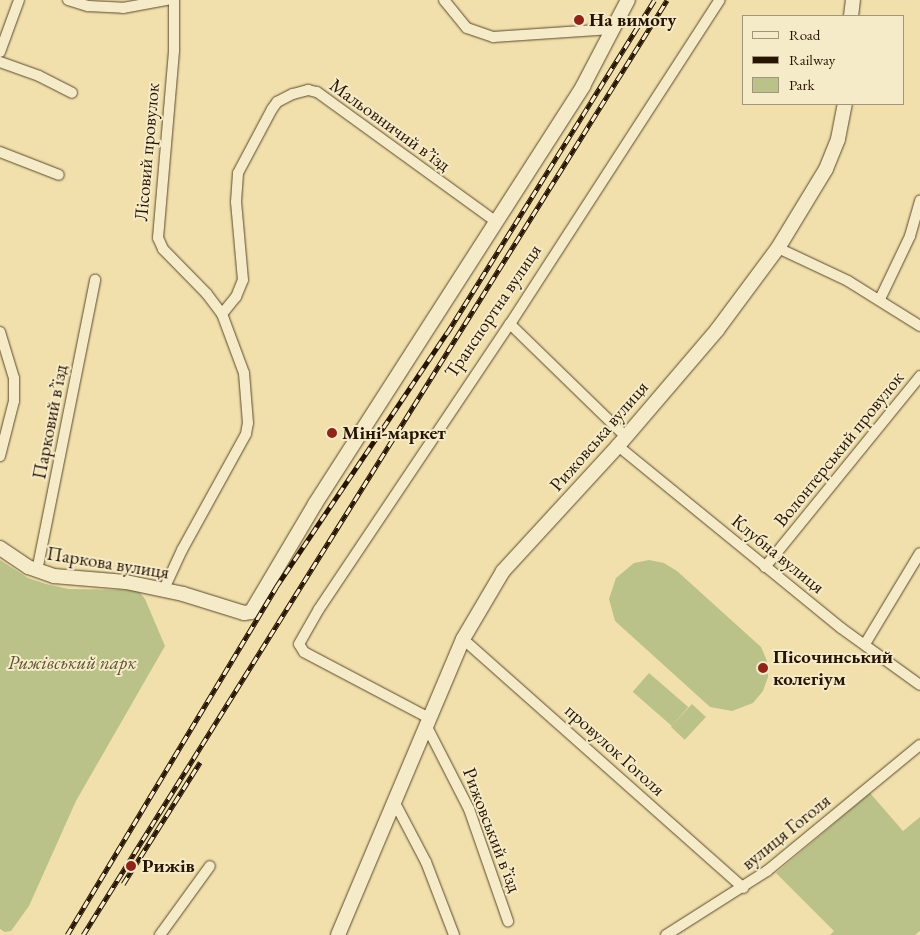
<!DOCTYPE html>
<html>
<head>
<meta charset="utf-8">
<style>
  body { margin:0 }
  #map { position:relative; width:920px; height:935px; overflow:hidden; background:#f1e0ac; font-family:"EB Garamond",serif }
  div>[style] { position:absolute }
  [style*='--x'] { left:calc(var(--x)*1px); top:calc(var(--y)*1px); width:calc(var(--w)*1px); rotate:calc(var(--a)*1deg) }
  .green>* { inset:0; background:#bbc289; transform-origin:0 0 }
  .roads { filter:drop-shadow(0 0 1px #5a482c) drop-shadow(0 0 1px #5a482c) }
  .street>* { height:10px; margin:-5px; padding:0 5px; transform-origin:5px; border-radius:5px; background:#f6ebc9 }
  .secondary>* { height:14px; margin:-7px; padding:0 7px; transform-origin:7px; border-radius:7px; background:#f6ebc9 }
  .rail>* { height:4.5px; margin-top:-2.25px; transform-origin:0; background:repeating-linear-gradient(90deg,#f6ebc9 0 8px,#271502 0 16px); box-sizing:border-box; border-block:1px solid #271502 }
  .dots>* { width:14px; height:14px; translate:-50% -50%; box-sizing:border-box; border:2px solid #f6ebc9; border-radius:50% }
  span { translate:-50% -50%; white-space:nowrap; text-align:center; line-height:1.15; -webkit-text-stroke:4px #f6ebc9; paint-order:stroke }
  .poi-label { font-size:19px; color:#271502; font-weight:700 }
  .left { translate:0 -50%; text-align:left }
  .street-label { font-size:19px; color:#271502 }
  .park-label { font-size:19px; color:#5b5231; font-style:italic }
  .legend { position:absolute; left:742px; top:15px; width:162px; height:90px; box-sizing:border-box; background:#f6ebc9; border:1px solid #a39579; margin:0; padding:6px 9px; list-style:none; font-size:15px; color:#271502 }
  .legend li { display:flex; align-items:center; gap:10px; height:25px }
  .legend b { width:25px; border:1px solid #a39579 }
</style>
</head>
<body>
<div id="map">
  <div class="green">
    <i style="clip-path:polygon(0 560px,28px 578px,46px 584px,69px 589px,138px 590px,145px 599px,165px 646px,76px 801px,29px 906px,11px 931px,5px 932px,0 929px)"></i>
    <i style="clip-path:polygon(649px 560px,664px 563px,677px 571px,761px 647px,767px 661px,768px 677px,763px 691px,753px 703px,732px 711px,710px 707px,615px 621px,609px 599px,616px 578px,634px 563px)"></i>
    <i style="left:649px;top:673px;width:52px;height:25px;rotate:41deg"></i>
    <i style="left:692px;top:704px;width:19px;height:31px;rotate:43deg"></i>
    <i style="clip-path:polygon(870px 793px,903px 831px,920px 817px,920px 931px,915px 935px,830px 935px,834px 931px,776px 873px)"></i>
  </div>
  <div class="roads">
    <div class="street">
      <i style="--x:68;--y:0;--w:21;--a:17"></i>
      <i style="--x:88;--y:6;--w:35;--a:3"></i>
      <i style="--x:123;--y:8;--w:45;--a:-10.3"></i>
      <i style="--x:444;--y:0;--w:36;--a:51"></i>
      <i style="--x:467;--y:28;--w:28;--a:19"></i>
      <i style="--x:493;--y:37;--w:119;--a:-3.8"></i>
      <i style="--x:0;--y:52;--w:55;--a:-69.9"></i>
      <i style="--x:0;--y:62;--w:41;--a:19.7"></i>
      <i style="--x:39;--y:76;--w:37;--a:27"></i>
      <i style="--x:0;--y:152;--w:63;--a:21.3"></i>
      <i style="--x:778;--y:248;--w:77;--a:25.2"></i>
      <i style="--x:848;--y:281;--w:85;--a:32"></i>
      <i style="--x:880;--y:299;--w:70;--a:-64.5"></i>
      <i style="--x:910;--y:236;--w:37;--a:-74"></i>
      <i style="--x:222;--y:314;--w:22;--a:-51"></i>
      <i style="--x:236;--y:297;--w:18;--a:-68"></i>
      <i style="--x:243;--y:280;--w:78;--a:-95.1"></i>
      <i style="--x:236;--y:202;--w:29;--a:-86"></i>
      <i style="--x:238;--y:173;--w:72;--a:-62"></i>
      <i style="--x:272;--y:109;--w:9;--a:-54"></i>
      <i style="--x:277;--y:102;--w:18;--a:-27"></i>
      <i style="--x:293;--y:94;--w:16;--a:-15"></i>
      <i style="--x:308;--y:90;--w:9;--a:13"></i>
      <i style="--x:317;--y:92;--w:220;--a:35.9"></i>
      <i style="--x:510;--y:324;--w:162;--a:44.2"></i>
      <i style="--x:0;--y:332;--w:48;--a:73.1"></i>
      <i style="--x:14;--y:378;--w:23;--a:90"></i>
      <i style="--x:14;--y:401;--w:57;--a:104.3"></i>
      <i style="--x:618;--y:446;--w:288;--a:39.2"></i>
      <i style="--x:841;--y:628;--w:97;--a:35.8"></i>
      <i style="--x:765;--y:567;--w:246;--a:-50.9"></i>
      <i style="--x:37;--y:571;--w:297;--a:-78.7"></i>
      <i style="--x:164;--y:589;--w:43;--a:-65.2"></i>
      <i style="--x:182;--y:550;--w:132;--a:-61.1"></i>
      <i style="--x:246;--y:434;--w:11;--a:-80"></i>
      <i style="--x:248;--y:423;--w:50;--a:-94.6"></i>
      <i style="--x:244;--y:373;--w:63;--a:-110.4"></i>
      <i style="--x:222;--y:314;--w:25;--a:-127"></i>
      <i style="--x:207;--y:294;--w:63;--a:-134.4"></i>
      <i style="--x:163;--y:249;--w:12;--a:-114"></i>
      <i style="--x:158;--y:238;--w:189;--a:-85.1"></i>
      <i style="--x:174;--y:50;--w:50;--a:-90"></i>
      <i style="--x:463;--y:639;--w:375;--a:41.6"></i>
      <i style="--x:865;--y:644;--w:106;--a:-58.9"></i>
      <i style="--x:429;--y:718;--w:141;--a:-152.2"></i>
      <i style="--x:304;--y:652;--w:9;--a:-122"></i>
      <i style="--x:299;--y:644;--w:40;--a:-60.3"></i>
      <i style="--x:319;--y:609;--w:343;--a:-56.2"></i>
      <i style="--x:510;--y:324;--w:386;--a:-57.1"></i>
      <i style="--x:427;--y:727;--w:92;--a:62.9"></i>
      <i style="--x:469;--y:809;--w:119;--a:70.8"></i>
      <i style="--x:395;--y:803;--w:67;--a:62.3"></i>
      <i style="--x:426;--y:862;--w:78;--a:69"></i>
      <i style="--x:160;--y:935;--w:85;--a:-54.1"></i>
      <i style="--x:666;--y:935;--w:120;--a:-32.4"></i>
      <i style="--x:767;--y:871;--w:198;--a:-39.5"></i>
    </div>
    <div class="secondary">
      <i style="--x:851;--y:16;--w:16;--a:-83"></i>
      <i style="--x:0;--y:548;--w:34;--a:34"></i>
      <i style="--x:28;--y:567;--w:28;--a:19"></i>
      <i style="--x:54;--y:576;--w:72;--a:4.8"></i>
      <i style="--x:126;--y:582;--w:58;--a:11.9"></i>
      <i style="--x:183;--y:594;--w:64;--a:17.3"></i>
      <i style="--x:244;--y:613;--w:7;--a:-8"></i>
      <i style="--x:251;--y:612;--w:126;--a:-59.3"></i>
      <i style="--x:315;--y:504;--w:497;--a:-57.3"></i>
      <i style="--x:583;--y:86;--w:97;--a:-62.4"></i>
      <i style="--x:338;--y:935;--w:321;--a:-67.1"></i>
      <i style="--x:463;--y:639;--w:79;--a:-59.5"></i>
      <i style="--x:503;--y:571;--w:170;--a:-47.4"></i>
      <i style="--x:618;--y:446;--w:153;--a:-49.5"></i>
      <i style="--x:717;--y:330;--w:102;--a:-53.4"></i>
      <i style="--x:778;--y:248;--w:92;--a:-58.7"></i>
      <i style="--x:826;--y:169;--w:32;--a:-68"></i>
      <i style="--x:838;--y:139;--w:36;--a:-79"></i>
    </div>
  </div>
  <div class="rail">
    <i style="--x:123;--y:884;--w:144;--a:-57.7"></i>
    <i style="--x:67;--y:935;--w:406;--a:-59"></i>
    <i style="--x:276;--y:587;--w:306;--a:-56.1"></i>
    <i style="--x:447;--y:333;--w:392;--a:-58.1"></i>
    <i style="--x:83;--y:935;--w:1102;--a:-58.01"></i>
  </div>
  <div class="dots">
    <i style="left:579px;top:20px;background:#8f2418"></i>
    <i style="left:332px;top:433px;background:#8f2418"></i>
    <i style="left:763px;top:668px;background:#8f2418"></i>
    <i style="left:131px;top:866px;background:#8f2418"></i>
  </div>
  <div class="poi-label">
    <span class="left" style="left:589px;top:20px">На вимогу</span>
    <span class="left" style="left:342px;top:433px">Міні-маркет</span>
    <span class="left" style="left:773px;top:668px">Пісочинський<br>колегіум</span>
    <span class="left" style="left:142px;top:866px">Рижів</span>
  </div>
  <div class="street-label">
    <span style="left:390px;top:125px;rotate:36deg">Мальовничий в’їзд</span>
    <span style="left:147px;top:152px;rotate:-85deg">Лісовий провулок</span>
    <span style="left:493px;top:311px;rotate:-56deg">Транспортна вулиця</span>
    <span style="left:50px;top:422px;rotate:-79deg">Парковий в’їзд</span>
    <span style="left:599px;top:436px;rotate:-49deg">Рижовська вулиця</span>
    <span style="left:839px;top:449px;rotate:-51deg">Волонтерський провулок</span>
    <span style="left:778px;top:554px;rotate:39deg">Клубна вулиця</span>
    <span style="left:108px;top:563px;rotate:9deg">Паркова вулиця</span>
    <span style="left:615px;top:750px;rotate:42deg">провулок Гоголя</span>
    <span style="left:492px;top:830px;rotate:69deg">Рижовський в’їзд</span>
    <span style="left:786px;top:832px;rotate:-39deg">вулиця Гоголя</span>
  </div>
  <div class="park-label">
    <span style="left:72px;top:663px">Рижівський парк</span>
  </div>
  <ul class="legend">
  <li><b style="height:6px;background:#f6ebc9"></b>Road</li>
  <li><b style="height:6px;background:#271502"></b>Railway</li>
  <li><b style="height:14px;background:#bbc289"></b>Park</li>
  </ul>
</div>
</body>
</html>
